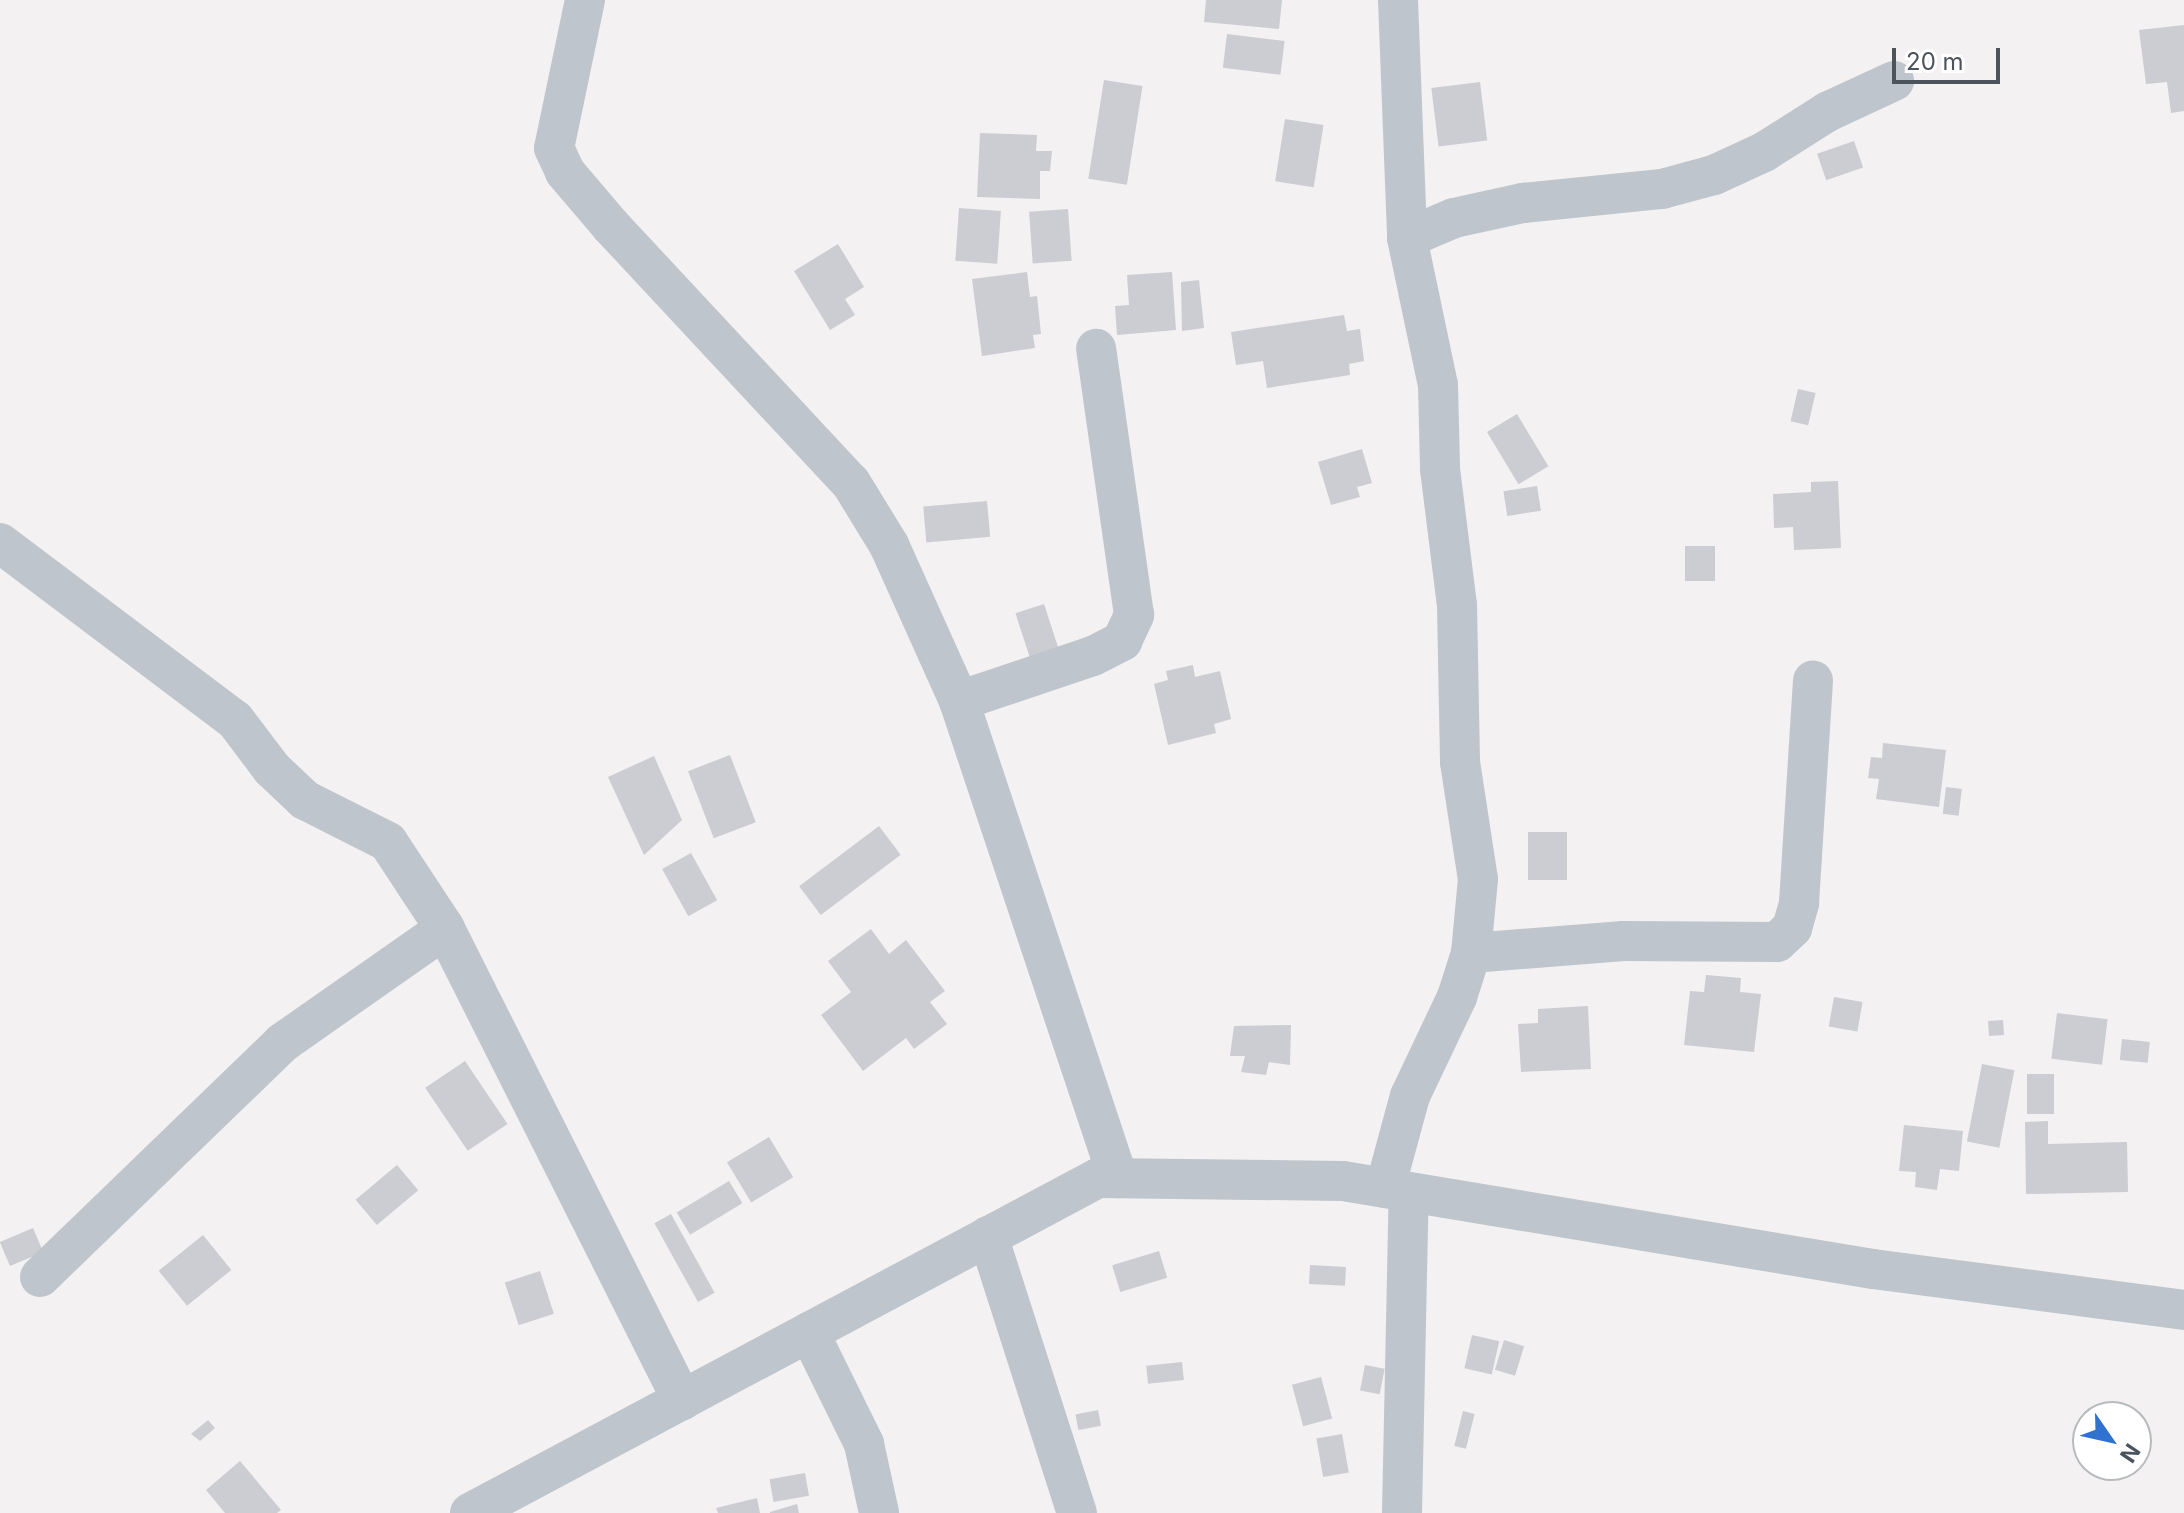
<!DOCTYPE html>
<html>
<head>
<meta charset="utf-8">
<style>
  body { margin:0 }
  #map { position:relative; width:2184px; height:1513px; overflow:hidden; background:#f3f1f1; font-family:Inter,sans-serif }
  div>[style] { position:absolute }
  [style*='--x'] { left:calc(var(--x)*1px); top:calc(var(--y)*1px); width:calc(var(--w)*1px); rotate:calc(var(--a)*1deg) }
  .building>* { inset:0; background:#cbcdd3; transform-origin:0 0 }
  .street>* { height:40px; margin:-20px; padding:0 20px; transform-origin:20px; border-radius:20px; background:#bec5cc }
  span { translate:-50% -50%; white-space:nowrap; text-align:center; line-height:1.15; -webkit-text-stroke:8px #fff; paint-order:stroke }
  .north { position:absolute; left:2072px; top:1401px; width:80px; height:80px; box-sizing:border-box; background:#fff; border:2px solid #b7bbbe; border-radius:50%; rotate:124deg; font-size:22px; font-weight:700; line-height:32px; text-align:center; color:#4b545c }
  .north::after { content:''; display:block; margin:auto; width:28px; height:36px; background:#2f72cf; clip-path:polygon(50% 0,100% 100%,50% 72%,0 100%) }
  .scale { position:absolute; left:1892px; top:48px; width:108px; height:36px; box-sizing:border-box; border:4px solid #4b545c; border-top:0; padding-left:10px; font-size:24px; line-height:28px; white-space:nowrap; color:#4b545c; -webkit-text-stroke:6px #fff; paint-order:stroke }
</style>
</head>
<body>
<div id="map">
  <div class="building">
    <i style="clip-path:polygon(1206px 0,1282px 0,1279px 29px,1204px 22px)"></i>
    <i style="clip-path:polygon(2184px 25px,2184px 111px,2171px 113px,2167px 82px,2146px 84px,2139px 30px)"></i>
    <i style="left:1227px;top:34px;width:58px;height:34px;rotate:7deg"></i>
    <i style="left:1104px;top:80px;width:39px;height:100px;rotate:9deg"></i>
    <i style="left:1480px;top:82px;width:59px;height:49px;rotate:83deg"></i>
    <i style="left:1285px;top:119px;width:39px;height:63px;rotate:9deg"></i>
    <i style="clip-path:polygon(980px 133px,1037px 135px,1036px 151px,1052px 151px,1050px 171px,1040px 171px,1040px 199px,977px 197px)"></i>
    <i style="left:1854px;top:141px;width:28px;height:39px;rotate:71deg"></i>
    <i style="left:959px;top:208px;width:42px;height:53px;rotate:4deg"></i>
    <i style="left:1068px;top:209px;width:52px;height:39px;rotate:86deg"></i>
    <i style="clip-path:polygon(838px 244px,864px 287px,845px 299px,855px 315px,830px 330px,794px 271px)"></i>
    <i style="clip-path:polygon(1027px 272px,1030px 297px,1037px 296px,1041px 334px,1033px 335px,1035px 348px,982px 356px,972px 279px)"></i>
    <i style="clip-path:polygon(1172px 272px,1176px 330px,1117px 335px,1115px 306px,1129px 305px,1127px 275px)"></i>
    <i style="clip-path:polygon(1199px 280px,1204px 328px,1182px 331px,1181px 282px)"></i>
    <i style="clip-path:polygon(1344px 315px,1347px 331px,1360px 329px,1364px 361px,1349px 364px,1350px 375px,1267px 388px,1263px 361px,1236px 365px,1231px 332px)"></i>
    <i style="left:1798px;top:389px;width:18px;height:33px;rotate:13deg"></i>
    <i style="left:1517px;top:414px;width:61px;height:35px;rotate:59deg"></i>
    <i style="clip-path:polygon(1362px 449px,1372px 483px,1357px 487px,1360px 497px,1331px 505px,1318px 462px)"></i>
    <i style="clip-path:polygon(1838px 481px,1841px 548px,1794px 550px,1793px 527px,1774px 528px,1773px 494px,1811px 492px,1811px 482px)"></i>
    <i style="left:1537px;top:486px;width:25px;height:34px;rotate:81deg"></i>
    <i style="left:987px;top:501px;width:36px;height:64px;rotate:85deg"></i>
    <i style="left:1685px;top:546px;width:30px;height:35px"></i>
    <i style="left:1044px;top:604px;width:51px;height:30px;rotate:72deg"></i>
    <i style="clip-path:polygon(1193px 665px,1195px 677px,1220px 671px,1231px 719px,1214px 724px,1216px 733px,1168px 745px,1154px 684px,1168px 680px,1166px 671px)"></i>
    <i style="clip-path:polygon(1883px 743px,1946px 750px,1939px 807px,1876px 799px,1879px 779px,1868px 778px,1871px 757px,1882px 758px)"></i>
    <i style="left:730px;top:755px;width:72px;height:45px;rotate:69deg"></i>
    <i style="clip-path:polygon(654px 756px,682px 820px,644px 855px,608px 777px)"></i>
    <i style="left:1946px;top:787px;width:16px;height:27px;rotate:7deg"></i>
    <i style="left:879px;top:826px;width:36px;height:100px;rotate:53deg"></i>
    <i style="left:1528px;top:832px;width:39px;height:48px"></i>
    <i style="left:691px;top:853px;width:54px;height:33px;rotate:61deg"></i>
    <i style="clip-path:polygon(871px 929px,889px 954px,906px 940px,945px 991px,930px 1002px,947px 1024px,914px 1049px,906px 1038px,863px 1071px,821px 1015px,851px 992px,828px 961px)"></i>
    <i style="clip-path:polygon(1706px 975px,1741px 978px,1740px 992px,1761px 994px,1754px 1052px,1684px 1045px,1690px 991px,1704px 992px)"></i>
    <i style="left:1834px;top:997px;width:29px;height:30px;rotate:10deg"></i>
    <i style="clip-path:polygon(1588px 1006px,1591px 1069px,1521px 1072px,1518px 1024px,1538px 1023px,1538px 1009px)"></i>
    <i style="left:2057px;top:1013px;width:51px;height:46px;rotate:7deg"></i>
    <i style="left:2003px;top:1020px;width:15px;height:15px;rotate:86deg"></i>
    <i style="clip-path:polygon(1291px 1025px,1290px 1065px,1269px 1062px,1266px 1075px,1241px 1072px,1245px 1056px,1230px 1056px,1234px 1026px)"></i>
    <i style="left:2122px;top:1039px;width:28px;height:21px;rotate:6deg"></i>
    <i style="left:465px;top:1061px;width:76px;height:48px;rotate:56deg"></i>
    <i style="left:1982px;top:1064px;width:33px;height:79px;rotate:11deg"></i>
    <i style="left:2027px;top:1074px;width:27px;height:40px"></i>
    <i style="clip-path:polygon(2048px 1121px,2048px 1144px,2127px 1142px,2128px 1192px,2026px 1194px,2025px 1122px)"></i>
    <i style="clip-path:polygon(1904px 1125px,1963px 1131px,1959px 1171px,1940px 1169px,1937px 1190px,1915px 1187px,1916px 1172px,1899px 1171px)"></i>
    <i style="left:769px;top:1137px;width:47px;height:49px;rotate:59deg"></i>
    <i style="left:397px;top:1165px;width:33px;height:54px;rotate:50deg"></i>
    <i style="left:729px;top:1181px;width:26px;height:61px;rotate:59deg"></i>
    <i style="left:671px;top:1214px;width:90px;height:19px;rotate:61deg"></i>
    <i style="left:33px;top:1228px;width:26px;height:36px;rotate:67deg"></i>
    <i style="left:203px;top:1235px;width:45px;height:57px;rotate:51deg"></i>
    <i style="left:1159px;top:1251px;width:28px;height:49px;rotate:73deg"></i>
    <i style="left:1310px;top:1265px;width:36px;height:19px;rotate:3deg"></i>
    <i style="left:540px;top:1271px;width:45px;height:37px;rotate:72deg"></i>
    <i style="left:1472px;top:1335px;width:28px;height:34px;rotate:13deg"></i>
    <i style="left:1504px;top:1340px;width:21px;height:31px;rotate:17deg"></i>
    <i style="left:1182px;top:1362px;width:18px;height:36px;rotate:84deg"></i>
    <i style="left:1365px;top:1365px;width:20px;height:26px;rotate:11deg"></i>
    <i style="left:1321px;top:1377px;width:43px;height:30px;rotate:75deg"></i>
    <i style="left:1098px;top:1410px;width:16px;height:23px;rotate:79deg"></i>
    <i style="left:1463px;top:1411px;width:12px;height:36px;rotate:14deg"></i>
    <i style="clip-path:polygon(208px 1420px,215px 1428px,200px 1441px,191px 1434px)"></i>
    <i style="left:1342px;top:1434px;width:39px;height:26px;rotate:80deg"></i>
    <i style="clip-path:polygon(240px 1461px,281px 1510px,277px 1513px,225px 1513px,206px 1490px)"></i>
    <i style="left:805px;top:1473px;width:23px;height:36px;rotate:80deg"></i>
    <i style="clip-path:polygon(757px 1498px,760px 1513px,718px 1513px,716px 1508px)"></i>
    <i style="clip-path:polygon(797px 1504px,799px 1513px,770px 1513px,770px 1512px)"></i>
  </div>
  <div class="street">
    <i style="--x:585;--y:0;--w:151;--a:101.8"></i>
    <i style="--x:554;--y:148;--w:26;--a:65"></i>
    <i style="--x:565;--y:172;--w:71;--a:49.6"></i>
    <i style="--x:611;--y:226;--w:352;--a:47"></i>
    <i style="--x:851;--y:483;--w:73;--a:58.5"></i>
    <i style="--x:889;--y:545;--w:171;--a:65.8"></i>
    <i style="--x:959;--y:701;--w:503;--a:71.57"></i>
    <i style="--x:1398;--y:0;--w:238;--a:87.8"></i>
    <i style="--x:1407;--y:238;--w:150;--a:78.1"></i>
    <i style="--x:1438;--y:385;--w:84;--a:88.6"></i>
    <i style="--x:1440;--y:469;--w:137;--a:82.9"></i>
    <i style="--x:1457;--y:605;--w:157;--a:88.9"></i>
    <i style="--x:1460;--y:762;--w:118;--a:81.3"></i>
    <i style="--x:1478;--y:879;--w:74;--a:95.4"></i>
    <i style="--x:1407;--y:238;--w:51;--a:-23.1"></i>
    <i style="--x:1454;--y:218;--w:71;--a:-12.3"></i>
    <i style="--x:1523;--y:203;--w:140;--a:-5.8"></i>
    <i style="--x:1662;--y:189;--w:54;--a:-15.1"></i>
    <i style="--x:1714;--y:175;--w:55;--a:-24.7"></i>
    <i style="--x:1764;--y:152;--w:75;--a:-32.4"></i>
    <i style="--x:1827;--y:112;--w:74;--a:-24.8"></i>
    <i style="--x:0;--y:543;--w:294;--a:37"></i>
    <i style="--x:235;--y:720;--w:61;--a:52.9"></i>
    <i style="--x:272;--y:769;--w:45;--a:43.2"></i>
    <i style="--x:305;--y:800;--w:93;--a:26.8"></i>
    <i style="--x:388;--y:842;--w:102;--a:56.6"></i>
    <i style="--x:444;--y:927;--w:530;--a:63.29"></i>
    <i style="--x:959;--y:701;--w:141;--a:-18.6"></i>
    <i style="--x:1093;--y:656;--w:33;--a:-27"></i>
    <i style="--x:1122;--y:641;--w:29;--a:-65"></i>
    <i style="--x:1134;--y:615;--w:269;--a:-98.1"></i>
    <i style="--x:1385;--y:1188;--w:95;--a:-74.8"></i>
    <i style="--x:1410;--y:1096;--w:110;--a:-64.6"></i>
    <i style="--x:1457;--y:997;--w:46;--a:-72.3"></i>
    <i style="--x:1471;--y:953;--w:153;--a:-4.5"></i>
    <i style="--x:1624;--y:941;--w:153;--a:0.4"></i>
    <i style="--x:1777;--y:942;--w:21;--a:-43"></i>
    <i style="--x:1792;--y:928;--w:26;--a:-74"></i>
    <i style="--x:1799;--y:903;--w:223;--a:-86.4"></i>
    <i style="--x:988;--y:1236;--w:291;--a:72.2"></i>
    <i style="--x:40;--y:1277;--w:337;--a:-44"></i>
    <i style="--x:282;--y:1043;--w:199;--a:-35"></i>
    <i style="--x:809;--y:1332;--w:125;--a:63.8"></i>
    <i style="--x:864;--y:1444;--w:71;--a:77.7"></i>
    <i style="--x:470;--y:1513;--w:712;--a:-28.08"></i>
    <i style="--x:1098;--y:1178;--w:245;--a:0.7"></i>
    <i style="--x:1343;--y:1181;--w:537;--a:9.43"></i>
    <i style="--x:1873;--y:1269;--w:314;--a:7.5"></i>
    <i style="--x:1402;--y:1513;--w:321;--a:-88.8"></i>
  </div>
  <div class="north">N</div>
  <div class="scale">20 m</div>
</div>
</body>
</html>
